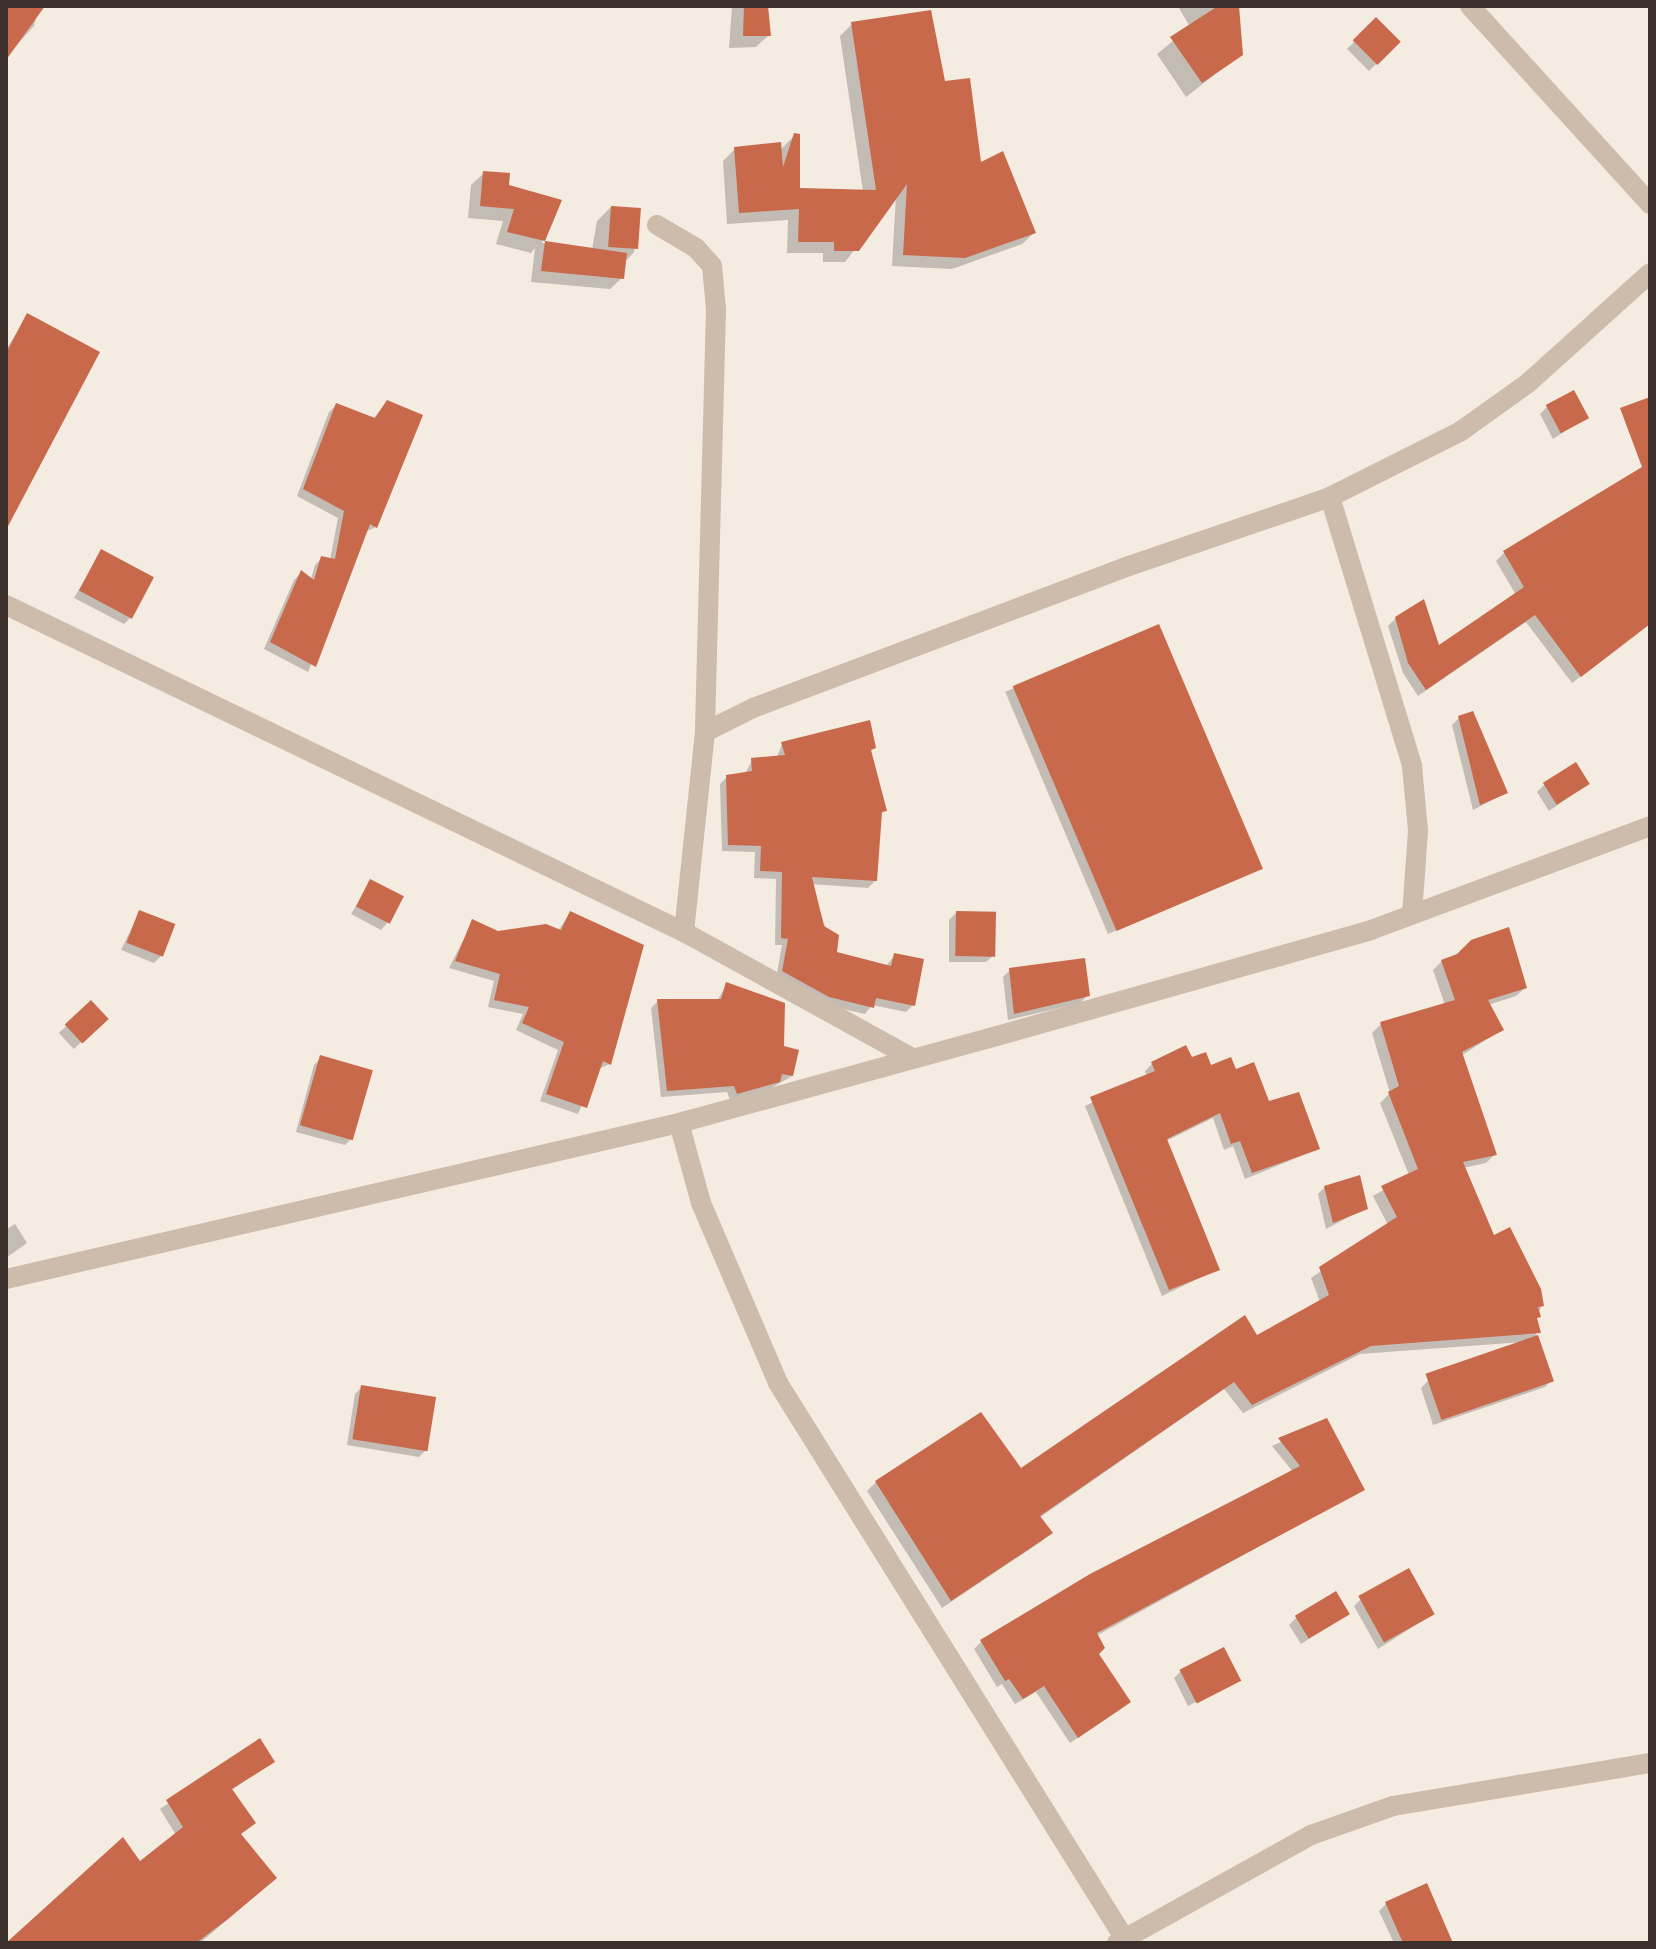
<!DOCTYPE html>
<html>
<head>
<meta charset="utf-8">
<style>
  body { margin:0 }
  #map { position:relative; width:1656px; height:1949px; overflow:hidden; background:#f4ebe1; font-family:Ubuntu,sans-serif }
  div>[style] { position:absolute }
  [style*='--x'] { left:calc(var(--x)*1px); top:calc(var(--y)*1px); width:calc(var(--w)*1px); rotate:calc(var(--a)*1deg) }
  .shadow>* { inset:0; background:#0003; transform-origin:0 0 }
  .building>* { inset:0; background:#c8694b; transform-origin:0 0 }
  .street>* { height:20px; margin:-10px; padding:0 10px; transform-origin:10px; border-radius:10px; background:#cdbbac }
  span { translate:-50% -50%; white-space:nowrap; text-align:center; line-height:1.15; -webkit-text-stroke:6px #fbf5ee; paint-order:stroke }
  .frame { position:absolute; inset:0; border:8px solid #3b302b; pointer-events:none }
</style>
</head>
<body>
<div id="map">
  <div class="shadow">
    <i style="clip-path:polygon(6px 6px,39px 6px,34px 26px,6px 57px)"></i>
    <i style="clip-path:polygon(732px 6px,766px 6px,769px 35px,756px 47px,729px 48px)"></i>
    <i style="clip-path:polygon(1178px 6px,1237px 6px,1241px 54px,1186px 97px,1157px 54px,1190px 27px)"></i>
    <i style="left:1376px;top:20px;width:31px;height:41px;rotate:45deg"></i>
    <i style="clip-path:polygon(852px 24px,944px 83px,980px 165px,1034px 233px,1022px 244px,952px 269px,892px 266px,896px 196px,845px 262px,823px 262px,823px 253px,787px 253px,788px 220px,727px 224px,723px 161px,735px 149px,780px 150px,795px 135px,798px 190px,863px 191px,840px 36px)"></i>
    <i style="clip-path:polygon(484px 173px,507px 187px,557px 201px,542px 243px,592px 250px,597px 221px,612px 206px,639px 210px,634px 252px,624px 263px,622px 278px,610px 289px,531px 282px,535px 248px,531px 253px,496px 244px,503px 221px,468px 218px,471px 185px)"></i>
    <i style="clip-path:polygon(28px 315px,6px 525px,6px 350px)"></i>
    <i style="clip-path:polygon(387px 402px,376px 527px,365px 532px,308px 672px,264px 649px,294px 580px,301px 573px,311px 579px,315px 565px,322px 558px,330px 560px,338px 518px,297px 496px,329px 412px,336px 405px,373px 419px)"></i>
    <i style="clip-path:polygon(1547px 407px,1587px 417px,1553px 439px,1540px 414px)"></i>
    <i style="clip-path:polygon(1650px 465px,1650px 624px,1572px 683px,1526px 622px,1418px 696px,1403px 673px,1388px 626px,1396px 618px,1438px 648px,1516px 595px,1496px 561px,1504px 553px)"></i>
    <i style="clip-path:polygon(102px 551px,131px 617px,124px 624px,74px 598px)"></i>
    <i style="left:1158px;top:627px;width:263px;height:166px;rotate:67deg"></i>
    <i style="clip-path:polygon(1459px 718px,1506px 793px,1473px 810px,1452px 725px)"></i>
    <i style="clip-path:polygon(782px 744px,874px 748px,869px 752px,885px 810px,880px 815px,875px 881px,868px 888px,811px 884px,834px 954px,886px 966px,894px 956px,913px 1005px,906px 1012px,872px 1005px,865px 1014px,821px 1004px,776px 979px,782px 945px,775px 945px,776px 879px,754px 878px,755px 852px,722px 851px,720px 784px,727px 777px,745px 774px,752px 760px,777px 757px)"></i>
    <i style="clip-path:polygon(1588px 784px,1549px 811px,1537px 792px,1544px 785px)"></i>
    <i style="clip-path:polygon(371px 882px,388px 922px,381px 930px,351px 914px)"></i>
    <i style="clip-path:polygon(139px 913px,161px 956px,154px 963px,121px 950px)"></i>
    <i style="clip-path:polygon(570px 913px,610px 1064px,598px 1069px,578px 1114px,540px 1101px,558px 1050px,516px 1030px,523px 1014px,488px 1007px,494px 981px,449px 968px,473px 921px,498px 933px,558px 931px)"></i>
    <i style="clip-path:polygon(956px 913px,994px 955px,986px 962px,949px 962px,949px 920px)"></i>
    <i style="clip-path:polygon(1442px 961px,1525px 988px,1516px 996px,1488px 1005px,1501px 1030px,1461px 1056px,1495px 1154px,1486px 1163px,1463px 1168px,1493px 1238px,1542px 1305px,1535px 1320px,1536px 1335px,1552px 1380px,1545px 1387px,1433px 1425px,1421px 1388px,1428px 1381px,1523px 1342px,1360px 1354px,1243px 1413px,1224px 1389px,1039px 1518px,1050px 1533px,1042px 1541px,942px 1608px,867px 1491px,876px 1482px,1020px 1471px,1320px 1302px,1311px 1278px,1388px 1225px,1373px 1196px,1409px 1175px,1380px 1103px,1390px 1093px,1372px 1033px,1381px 1024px,1445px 1005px,1433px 970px)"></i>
    <i style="clip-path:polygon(1010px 970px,1088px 995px,1080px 1003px,1008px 1020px,1003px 977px)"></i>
    <i style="clip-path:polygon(727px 984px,781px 1047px,792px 1076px,771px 1088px,730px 1100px,727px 1092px,661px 1097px,651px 1008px,658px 1001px,717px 1001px)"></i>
    <i style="left:91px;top:1003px;width:22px;height:44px;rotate:47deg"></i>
    <i style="clip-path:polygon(1185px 1048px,1191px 1060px,1235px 1072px,1318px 1149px,1245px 1179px,1233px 1146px,1224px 1150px,1213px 1118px,1166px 1141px,1218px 1269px,1162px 1296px,1085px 1106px,1147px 1076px,1145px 1071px,1152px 1064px)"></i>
    <i style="clip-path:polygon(321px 1058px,352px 1138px,345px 1145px,296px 1132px,314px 1065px)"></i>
    <i style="clip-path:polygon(1325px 1187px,1366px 1208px,1326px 1229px,1318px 1194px)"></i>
    <i style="clip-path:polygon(15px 1224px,27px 1243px,6px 1258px,6px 1230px)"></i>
    <i style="clip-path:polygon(362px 1387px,426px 1450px,419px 1457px,347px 1445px,355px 1394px)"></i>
    <i style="clip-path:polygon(1326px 1421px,1362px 1490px,1096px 1636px,1097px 1654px,1128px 1701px,1121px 1709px,1070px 1743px,1036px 1692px,1015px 1704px,1002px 1684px,997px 1687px,974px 1649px,981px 1642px,1293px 1472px,1272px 1446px)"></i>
    <i style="clip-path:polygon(1361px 1599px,1433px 1614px,1378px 1649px,1354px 1606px)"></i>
    <i style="clip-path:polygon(1347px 1614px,1301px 1644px,1289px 1625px,1296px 1618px)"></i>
    <i style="clip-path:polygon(1181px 1671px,1238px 1680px,1188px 1706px,1174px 1678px)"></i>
    <i style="clip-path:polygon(259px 1741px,273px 1761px,230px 1791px,254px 1823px,239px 1835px,268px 1885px,200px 1943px,57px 1943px,176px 1835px,160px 1809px)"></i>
    <i style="clip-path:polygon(1386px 1904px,1451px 1943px,1394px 1943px,1379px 1911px)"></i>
  </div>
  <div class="building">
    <i style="clip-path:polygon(6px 6px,45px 6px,6px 60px)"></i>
    <i style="clip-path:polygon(744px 6px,768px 6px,771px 36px,743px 36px)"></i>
    <i style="clip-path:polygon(1218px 6px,1239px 6px,1243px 55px,1202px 83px,1170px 37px)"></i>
    <i style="clip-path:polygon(931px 10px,945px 81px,970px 78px,981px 162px,1003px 151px,1036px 233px,965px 258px,903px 255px,907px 184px,859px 251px,834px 251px,834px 242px,798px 242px,799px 209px,739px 213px,734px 147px,781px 142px,783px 167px,794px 133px,800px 134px,800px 188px,876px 190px,851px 22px)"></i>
    <i style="left:1376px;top:17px;width:35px;height:33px;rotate:45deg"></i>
    <i style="clip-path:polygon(483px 171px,510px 173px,509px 185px,562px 200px,545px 241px,507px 232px,514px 209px,480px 206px)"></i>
    <i style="left:611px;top:206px;width:30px;height:41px;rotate:4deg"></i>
    <i style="clip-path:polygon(545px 241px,627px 253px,624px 279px,541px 271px)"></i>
    <i style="clip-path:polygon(27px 313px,100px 352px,6px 530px,6px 353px)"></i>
    <i style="left:1574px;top:390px;width:32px;height:32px;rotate:62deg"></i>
    <i style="clip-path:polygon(1650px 397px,1650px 624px,1581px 677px,1535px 615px,1426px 690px,1408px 663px,1395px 617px,1424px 599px,1439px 645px,1524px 587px,1503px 551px,1642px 467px,1620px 408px)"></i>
    <i style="clip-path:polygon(387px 400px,423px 415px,377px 528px,370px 524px,316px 667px,270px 642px,301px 570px,314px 580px,321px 556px,335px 559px,344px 511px,303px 489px,336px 403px,375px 418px)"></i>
    <i style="left:101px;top:549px;width:60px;height:47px;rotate:28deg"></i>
    <i style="left:1159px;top:624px;width:266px;height:159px;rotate:67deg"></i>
    <i style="clip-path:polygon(1473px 711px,1508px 793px,1480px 805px,1458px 716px)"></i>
    <i style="clip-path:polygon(870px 720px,876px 748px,871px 750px,887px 811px,882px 812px,877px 881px,812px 877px,824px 926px,839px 935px,837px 952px,891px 966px,894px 953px,924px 959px,915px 1006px,876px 998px,874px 1008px,829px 997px,782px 971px,788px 939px,781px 938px,782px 872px,760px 871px,761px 846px,728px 845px,726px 775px,752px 771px,751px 758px,785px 755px,781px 742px)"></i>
    <i style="left:1576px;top:762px;width:26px;height:39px;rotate:58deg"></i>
    <i style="left:370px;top:879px;width:38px;height:31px;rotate:27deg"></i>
    <i style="left:139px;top:910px;width:39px;height:35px;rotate:21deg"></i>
    <i style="clip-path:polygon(570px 911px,644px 945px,611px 1065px,603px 1061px,587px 1108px,546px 1094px,564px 1042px,522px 1023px,529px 1007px,494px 1000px,500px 974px,455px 961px,472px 919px,498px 931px,546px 924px,561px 930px)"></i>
    <i style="left:956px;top:911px;width:40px;height:45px;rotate:1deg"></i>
    <i style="clip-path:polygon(1509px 927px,1527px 988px,1488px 1000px,1504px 1030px,1462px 1052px,1497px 1155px,1463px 1162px,1494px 1235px,1510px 1227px,1541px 1289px,1544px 1306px,1538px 1307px,1541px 1317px,1537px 1318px,1541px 1333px,1371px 1346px,1252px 1405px,1234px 1382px,1040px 1516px,1053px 1533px,951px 1601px,875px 1481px,981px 1412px,1021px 1468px,1245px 1315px,1257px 1335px,1329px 1295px,1319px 1267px,1397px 1217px,1381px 1186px,1418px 1169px,1388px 1092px,1399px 1086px,1380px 1022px,1455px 1000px,1441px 960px,1457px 954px,1471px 940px)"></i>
    <i style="clip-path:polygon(1085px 958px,1090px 996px,1014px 1014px,1009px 968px)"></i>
    <i style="clip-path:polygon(726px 982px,785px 1003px,784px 1046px,799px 1050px,793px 1076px,782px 1074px,780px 1082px,737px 1094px,734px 1086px,667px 1091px,657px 999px,721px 999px)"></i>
    <i style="left:91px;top:1000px;width:26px;height:36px;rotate:47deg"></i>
    <i style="clip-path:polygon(1186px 1045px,1192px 1057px,1206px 1052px,1211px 1065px,1231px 1057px,1236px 1069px,1254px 1062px,1269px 1101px,1299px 1092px,1320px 1149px,1252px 1173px,1240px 1141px,1231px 1144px,1220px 1113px,1167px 1139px,1220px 1270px,1169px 1290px,1090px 1097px,1155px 1071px,1151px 1062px)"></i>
    <i style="left:320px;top:1055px;width:55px;height:73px;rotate:16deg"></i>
    <i style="clip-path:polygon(1360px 1175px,1368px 1209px,1333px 1223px,1324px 1186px)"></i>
    <i style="left:1538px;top:1335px;width:49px;height:119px;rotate:71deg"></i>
    <i style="left:361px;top:1385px;width:76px;height:55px;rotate:9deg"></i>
    <i style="clip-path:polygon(1327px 1418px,1365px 1490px,1097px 1633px,1105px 1648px,1099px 1654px,1131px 1702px,1078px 1738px,1044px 1686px,1023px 1699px,1009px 1679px,1005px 1681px,980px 1640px,1090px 1574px,1300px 1466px,1278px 1438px)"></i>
    <i style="left:1409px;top:1568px;width:53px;height:58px;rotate:61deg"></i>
    <i style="left:1336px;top:1591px;width:27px;height:48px;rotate:59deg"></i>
    <i style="left:1224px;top:1647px;width:38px;height:50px;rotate:63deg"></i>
    <i style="clip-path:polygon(260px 1738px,275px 1762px,232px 1789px,256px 1823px,241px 1834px,277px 1878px,228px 1919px,196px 1943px,6px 1943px,123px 1837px,140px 1861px,183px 1827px,166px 1800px)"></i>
    <i style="clip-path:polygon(1427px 1883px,1453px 1943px,1403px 1943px,1385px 1902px)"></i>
  </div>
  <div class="street">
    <i style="--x:1470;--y:6;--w:268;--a:47.7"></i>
    <i style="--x:657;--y:225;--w:45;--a:30.5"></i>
    <i style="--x:696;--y:248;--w:24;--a:48"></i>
    <i style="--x:712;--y:266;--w:43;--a:84.7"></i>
    <i style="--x:716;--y:309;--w:423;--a:91.5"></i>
    <i style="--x:705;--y:732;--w:201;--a:96"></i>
    <i style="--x:1330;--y:497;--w:281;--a:73"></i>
    <i style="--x:1412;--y:766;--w:65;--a:84.7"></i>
    <i style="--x:1418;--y:831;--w:83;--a:94.1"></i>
    <i style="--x:6;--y:605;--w:753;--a:25.75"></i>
    <i style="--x:684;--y:932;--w:258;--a:28.9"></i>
    <i style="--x:705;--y:732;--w:54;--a:-26.6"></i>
    <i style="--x:753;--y:708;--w:402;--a:-20.7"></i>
    <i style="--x:1129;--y:566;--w:213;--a:-18.9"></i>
    <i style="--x:1330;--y:497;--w:147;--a:-26.7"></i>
    <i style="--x:1461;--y:431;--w:82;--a:-35.6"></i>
    <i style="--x:1528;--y:383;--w:164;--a:-42"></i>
    <i style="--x:679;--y:1123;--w:83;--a:74.6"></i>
    <i style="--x:701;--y:1203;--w:196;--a:66.8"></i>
    <i style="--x:778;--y:1383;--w:652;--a:58.04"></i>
    <i style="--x:6;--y:1279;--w:691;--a:-13.05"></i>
    <i style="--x:679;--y:1123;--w:330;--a:-15.3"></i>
    <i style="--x:997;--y:1036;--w:389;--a:-15.8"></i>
    <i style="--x:1371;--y:930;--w:298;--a:-20.4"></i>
    <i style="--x:1117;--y:1943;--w:222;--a:-29.1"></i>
    <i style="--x:1311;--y:1835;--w:87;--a:-19.5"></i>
    <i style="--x:1393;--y:1806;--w:261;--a:-9.5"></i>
  </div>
  <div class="frame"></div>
</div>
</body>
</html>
